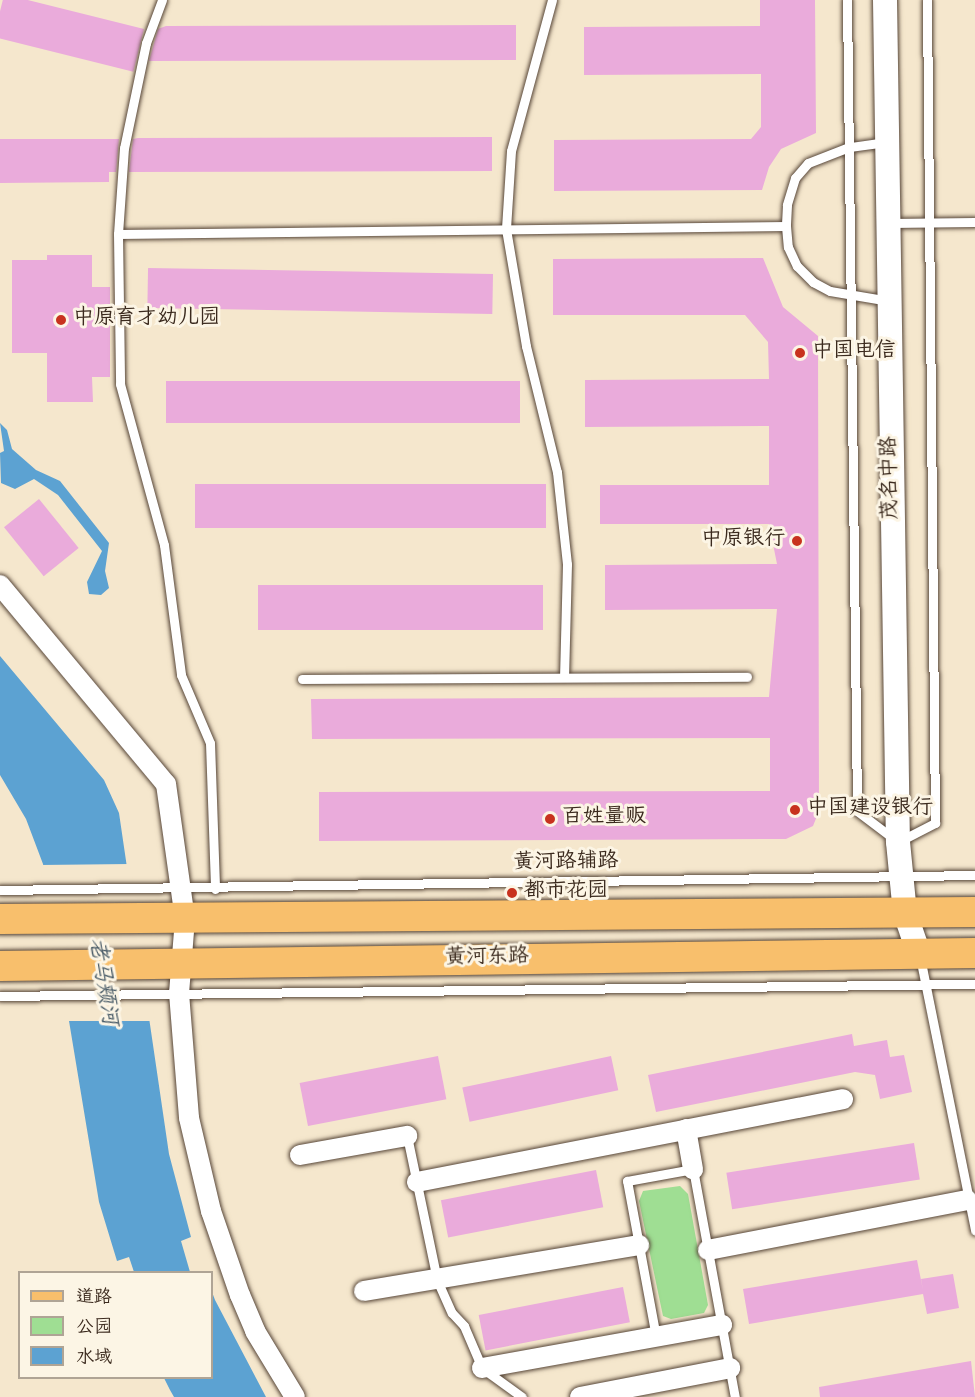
<!DOCTYPE html>
<html>
<head>
<meta charset="utf-8">
<style>
  body { margin:0 }
  #map { position:relative; width:975px; height:1397px; overflow:hidden; background:#f5e7cd; font-family:"Gochi Hand","LXGW WenKai TC",sans-serif }
  div>[style] { position:absolute }
  [style*='--x'] { left:calc(var(--x)*1px); top:calc(var(--y)*1px); width:calc(var(--w)*1px); rotate:calc(var(--a)*1deg) }
  .green>* { inset:0; background:#9fde93 }
  .water>* { inset:0; background:#5ca2d2 }
  .pier>* { inset:0; background:#f5e7cd }
  .building>* { inset:0; background:#eaabdb; transform-origin:0 0 }
  .roads { filter:drop-shadow(0 0 2px #574638) drop-shadow(0 0 2px #574638) }
  .service>* { height:9px; margin:-4.5px; padding:0 4.5px; transform-origin:4.5px; border-radius:4.5px; background:#fff }
  .minor>* { height:20px; margin:-10px; padding:0 10px; transform-origin:10px; border-radius:10px; background:#fff }
  .tertiary>* { height:24px; margin:-12px; padding:0 12px; transform-origin:12px; border-radius:12px; background:#fff }
  .primary>* { height:30px; margin:-15px; padding:0 15px; transform-origin:15px; border-radius:15px; background:#f8bf6c }
  .dots>* { width:16px; height:16px; translate:-50% -50%; box-sizing:border-box; border:3px solid #fcf5e5; border-radius:50% }
  span { translate:-50% -50%; white-space:nowrap; text-align:center; line-height:1.15; -webkit-text-stroke:6px #fcf5e5; paint-order:stroke }
  .poi-label { font-size:21px; color:#3b2a1e }
  .left { translate:0 -50%; text-align:left }
  .right { translate:-100% -50%; text-align:right }
  .street-label { font-size:21px; color:#3b2a1e }
  .water-label { font-size:22px; color:#485a66; font-style:italic }
  .legend { position:absolute; left:18px; top:1271px; width:195px; height:108px; box-sizing:border-box; background:#fcf5e5; border:2px solid #afa495; margin:0; padding:8px 10px; list-style:none; font-size:18px; color:#3b2a1e }
  .legend li { display:flex; align-items:center; gap:12px; height:30px }
  .legend b { width:30px; border:2px solid #afa495 }
</style>
</head>
<body>
<div id="map">
  <div class="green">
    <i style="clip-path:polygon(680px 1186px,688px 1194px,708px 1305px,704px 1313px,671px 1319px,663px 1316px,639px 1201px,643px 1191px)"></i>
  </div>
  <div class="water">
    <i style="clip-path:polygon(0 423px,7px 430px,12px 449px,36px 470px,60px 481px,109px 543px,105px 571px,109px 588px,101px 595px,89px 594px,87px 582px,102px 551px,58px 495px,34px 479px,15px 489px,1px 483px,0 453px,4px 451px)"></i>
    <i style="clip-path:polygon(0 656px,104px 780px,119px 813px,169px 1154px,191px 1237px,181px 1241px,190px 1272px,134px 1272px,129px 1257px,117px 1261px,99px 1202px,43px 864px,26px 819px,0 775px)"></i>
    <i style="clip-path:polygon(212px 1292px,215px 1300px,266px 1397px,174px 1397px,170px 1390px,164px 1378px,212px 1378px)"></i>
  </div>
  <div class="pier">
    <i style="clip-path:polygon(130px 864px,155px 1021px,65px 1021px,40px 865px)"></i>
  </div>
  <div class="building">
    <i style="clip-path:polygon(760px 0,815px 0,816px 133px,781px 149px,769px 167px,762px 190px,554px 191px,554px 140px,751px 139px,761px 127px,761px 74px,584px 75px,584px 27px,760px 26px)"></i>
    <i style="clip-path:polygon(516px 25px,516px 60px,149px 61px,158px 29px,166px 26px)"></i>
    <i style="left:144px;top:29px;width:44px;height:144px;rotate:104deg"></i>
    <i style="clip-path:polygon(492px 137px,492px 171px,129px 172px,133px 139px,138px 138px)"></i>
    <i style="clip-path:polygon(0 139px,119px 139px,116px 172px,109px 172px,109px 182px,0 183px)"></i>
    <i style="clip-path:polygon(47px 255px,92px 255px,92px 287px,110px 287px,110px 377px,92px 377px,93px 402px,47px 402px,47px 353px,12px 353px,12px 260px,47px 260px)"></i>
    <i style="clip-path:polygon(763px 258px,783px 307px,818px 336px,819px 811px,813px 826px,786px 839px,319px 841px,319px 792px,770px 791px,770px 738px,312px 739px,311px 699px,769px 697px,777px 609px,605px 610px,605px 565px,777px 564px,769px 524px,600px 524px,600px 485px,769px 485px,769px 426px,585px 427px,585px 380px,769px 379px,768px 342px,745px 315px,553px 315px,553px 259px)"></i>
    <i style="left:493px;top:274px;width:40px;height:345px;rotate:91deg"></i>
    <i style="left:520px;top:381px;width:42px;height:354px;rotate:90deg"></i>
    <i style="left:546px;top:484px;width:44px;height:351px;rotate:90deg"></i>
    <i style="left:39px;top:499px;width:63px;height:45px;rotate:51deg"></i>
    <i style="left:543px;top:585px;width:45px;height:285px;rotate:90deg"></i>
    <i style="clip-path:polygon(852px 1034px,854px 1046px,887px 1040px,890px 1057px,904px 1055px,912px 1092px,880px 1099px,875px 1075px,855px 1072px,656px 1112px,648px 1075px)"></i>
    <i style="left:438px;top:1056px;width:44px;height:141px;rotate:79deg"></i>
    <i style="left:611px;top:1056px;width:35px;height:152px;rotate:78deg"></i>
    <i style="left:914px;top:1143px;width:37px;height:190px;rotate:81deg"></i>
    <i style="left:596px;top:1170px;width:38px;height:158px;rotate:79deg"></i>
    <i style="clip-path:polygon(917px 1260px,923px 1290px,921px 1279px,953px 1274px,959px 1308px,927px 1314px,923px 1294px,749px 1324px,743px 1289px)"></i>
    <i style="left:623px;top:1287px;width:36px;height:147px;rotate:79deg"></i>
    <i style="clip-path:polygon(971px 1361px,975px 1397px,820px 1397px,819px 1387px)"></i>
  </div>
  <div class="roads">
    <div class="service">
      <i style="--x:162;--y:0;--w:46;--a:110.4"></i>
      <i style="--x:146;--y:43;--w:107;--a:101.8"></i>
      <i style="--x:124;--y:148;--w:86;--a:94"></i>
      <i style="--x:118;--y:234;--w:150;--a:89.2"></i>
      <i style="--x:120;--y:384;--w:167;--a:74.7"></i>
      <i style="--x:164;--y:545;--w:131;--a:82.5"></i>
      <i style="--x:181;--y:675;--w:74;--a:66.9"></i>
      <i style="--x:210;--y:743;--w:146;--a:88"></i>
      <i style="--x:552;--y:0;--w:156;--a:105.2"></i>
      <i style="--x:511;--y:151;--w:78;--a:93.7"></i>
      <i style="--x:506;--y:229;--w:119;--a:80.3"></i>
      <i style="--x:526;--y:346;--w:130;--a:76.2"></i>
      <i style="--x:557;--y:472;--w:93;--a:83.8"></i>
      <i style="--x:567;--y:564;--w:113;--a:91.5"></i>
      <i style="--x:847;--y:0;--w:811;--a:89.29"></i>
      <i style="--x:857;--y:811;--w:51;--a:37.1"></i>
      <i style="--x:898;--y:842;--w:42;--a:-27.2"></i>
      <i style="--x:935;--y:823;--w:823;--a:-90.56"></i>
      <i style="--x:886;--y:142;--w:37;--a:172"></i>
      <i style="--x:849;--y:147;--w:44;--a:158.7"></i>
      <i style="--x:808;--y:163;--w:20;--a:131"></i>
      <i style="--x:795;--y:178;--w:28;--a:107"></i>
      <i style="--x:787;--y:205;--w:21;--a:93"></i>
      <i style="--x:786;--y:226;--w:21;--a:85"></i>
      <i style="--x:788;--y:247;--w:21;--a:65"></i>
      <i style="--x:797;--y:266;--w:23;--a:45"></i>
      <i style="--x:813;--y:282;--w:19;--a:28"></i>
      <i style="--x:830;--y:291;--w:60;--a:9.6"></i>
      <i style="--x:890;--y:223;--w:85;--a:-0.7"></i>
      <i style="--x:118;--y:234;--w:668;--a:-0.69"></i>
      <i style="--x:302;--y:679;--w:445;--a:-0.3"></i>
      <i style="--x:0;--y:890;--w:975;--a:-0.88"></i>
      <i style="--x:920;--y:957;--w:279;--a:78.6"></i>
      <i style="--x:0;--y:996;--w:975;--a:-0.71"></i>
      <i style="--x:407;--y:1136;--w:147;--a:78.2"></i>
      <i style="--x:437;--y:1280;--w:36;--a:66"></i>
      <i style="--x:452;--y:1313;--w:18;--a:47"></i>
      <i style="--x:464;--y:1326;--w:46;--a:66.8"></i>
      <i style="--x:482;--y:1368;--w:49;--a:35.9"></i>
      <i style="--x:656;--y:1337;--w:159;--a:-100.5"></i>
      <i style="--x:627;--y:1181;--w:67;--a:-10.3"></i>
      <i style="--x:693;--y:1169;--w:232;--a:79.6"></i>
    </div>
    <div class="minor">
      <i style="--x:0;--y:585;--w:259;--a:50.2"></i>
      <i style="--x:166;--y:784;--w:136;--a:82"></i>
      <i style="--x:185;--y:919;--w:74;--a:94.6"></i>
      <i style="--x:179;--y:993;--w:125;--a:85.4"></i>
      <i style="--x:189;--y:1118;--w:96;--a:76.7"></i>
      <i style="--x:211;--y:1211;--w:89;--a:71"></i>
      <i style="--x:240;--y:1295;--w:39;--a:67"></i>
      <i style="--x:255;--y:1331;--w:77;--a:58.8"></i>
      <i style="--x:686;--y:1129;--w:41;--a:80.1"></i>
      <i style="--x:300;--y:1155;--w:109;--a:-10.1"></i>
      <i style="--x:417;--y:1182;--w:434;--a:-11"></i>
      <i style="--x:708;--y:1250;--w:264;--a:-10.9"></i>
      <i style="--x:364;--y:1291;--w:279;--a:-9.5"></i>
      <i style="--x:482;--y:1368;--w:244;--a:-10.2"></i>
      <i style="--x:580;--y:1397;--w:153;--a:-10.9"></i>
    </div>
    <div class="tertiary">
      <i style="--x:885;--y:0;--w:842;--a:89.12"></i>
      <i style="--x:898;--y:842;--w:71;--a:84.4"></i>
      <i style="--x:905;--y:913;--w:43;--a:71.1"></i>
    </div>
    <div class="primary">
      <i style="--x:0;--y:919;--w:975;--a:-0.41"></i>
      <i style="--x:0;--y:966;--w:975;--a:-0.76"></i>
    </div>
  </div>
  <div class="dots">
    <i style="left:61px;top:320px;background:#c8321e"></i>
    <i style="left:800px;top:353px;background:#c8321e"></i>
    <i style="left:797px;top:541px;background:#c8321e"></i>
    <i style="left:795px;top:810px;background:#c8321e"></i>
    <i style="left:550px;top:819px;background:#c8321e"></i>
    <i style="left:512px;top:893px;background:#c8321e"></i>
  </div>
  <div class="poi-label">
    <span class="left" style="left:73px;top:320px">中原育才幼儿园</span>
    <span class="left" style="left:812px;top:353px">中国电信</span>
    <span class="right" style="left:785px;top:541px">中原银行</span>
    <span class="left" style="left:807px;top:810px">中国建设银行</span>
    <span class="left" style="left:562px;top:819px">百姓量贩</span>
    <span class="left" style="left:524px;top:893px">都市花园</span>
  </div>
  <div class="street-label">
    <span style="left:892px;top:478px;rotate:-91deg">茂名中路</span>
    <span style="left:566px;top:864px;rotate:-1deg">黄河路辅路</span>
    <span style="left:487px;top:959px;rotate:-1deg">黄河东路</span>
  </div>
  <div class="water-label">
    <span style="left:101px;top:982px;rotate:81deg">老马颊河</span>
  </div>
  <ul class="legend">
  <li><b style="height:8px;background:#f8bf6c"></b>道路</li>
  <li><b style="height:16px;background:#9fde93"></b>公园</li>
  <li><b style="height:16px;background:#5ca2d2"></b>水域</li>
  </ul>
</div>
</body>
</html>
